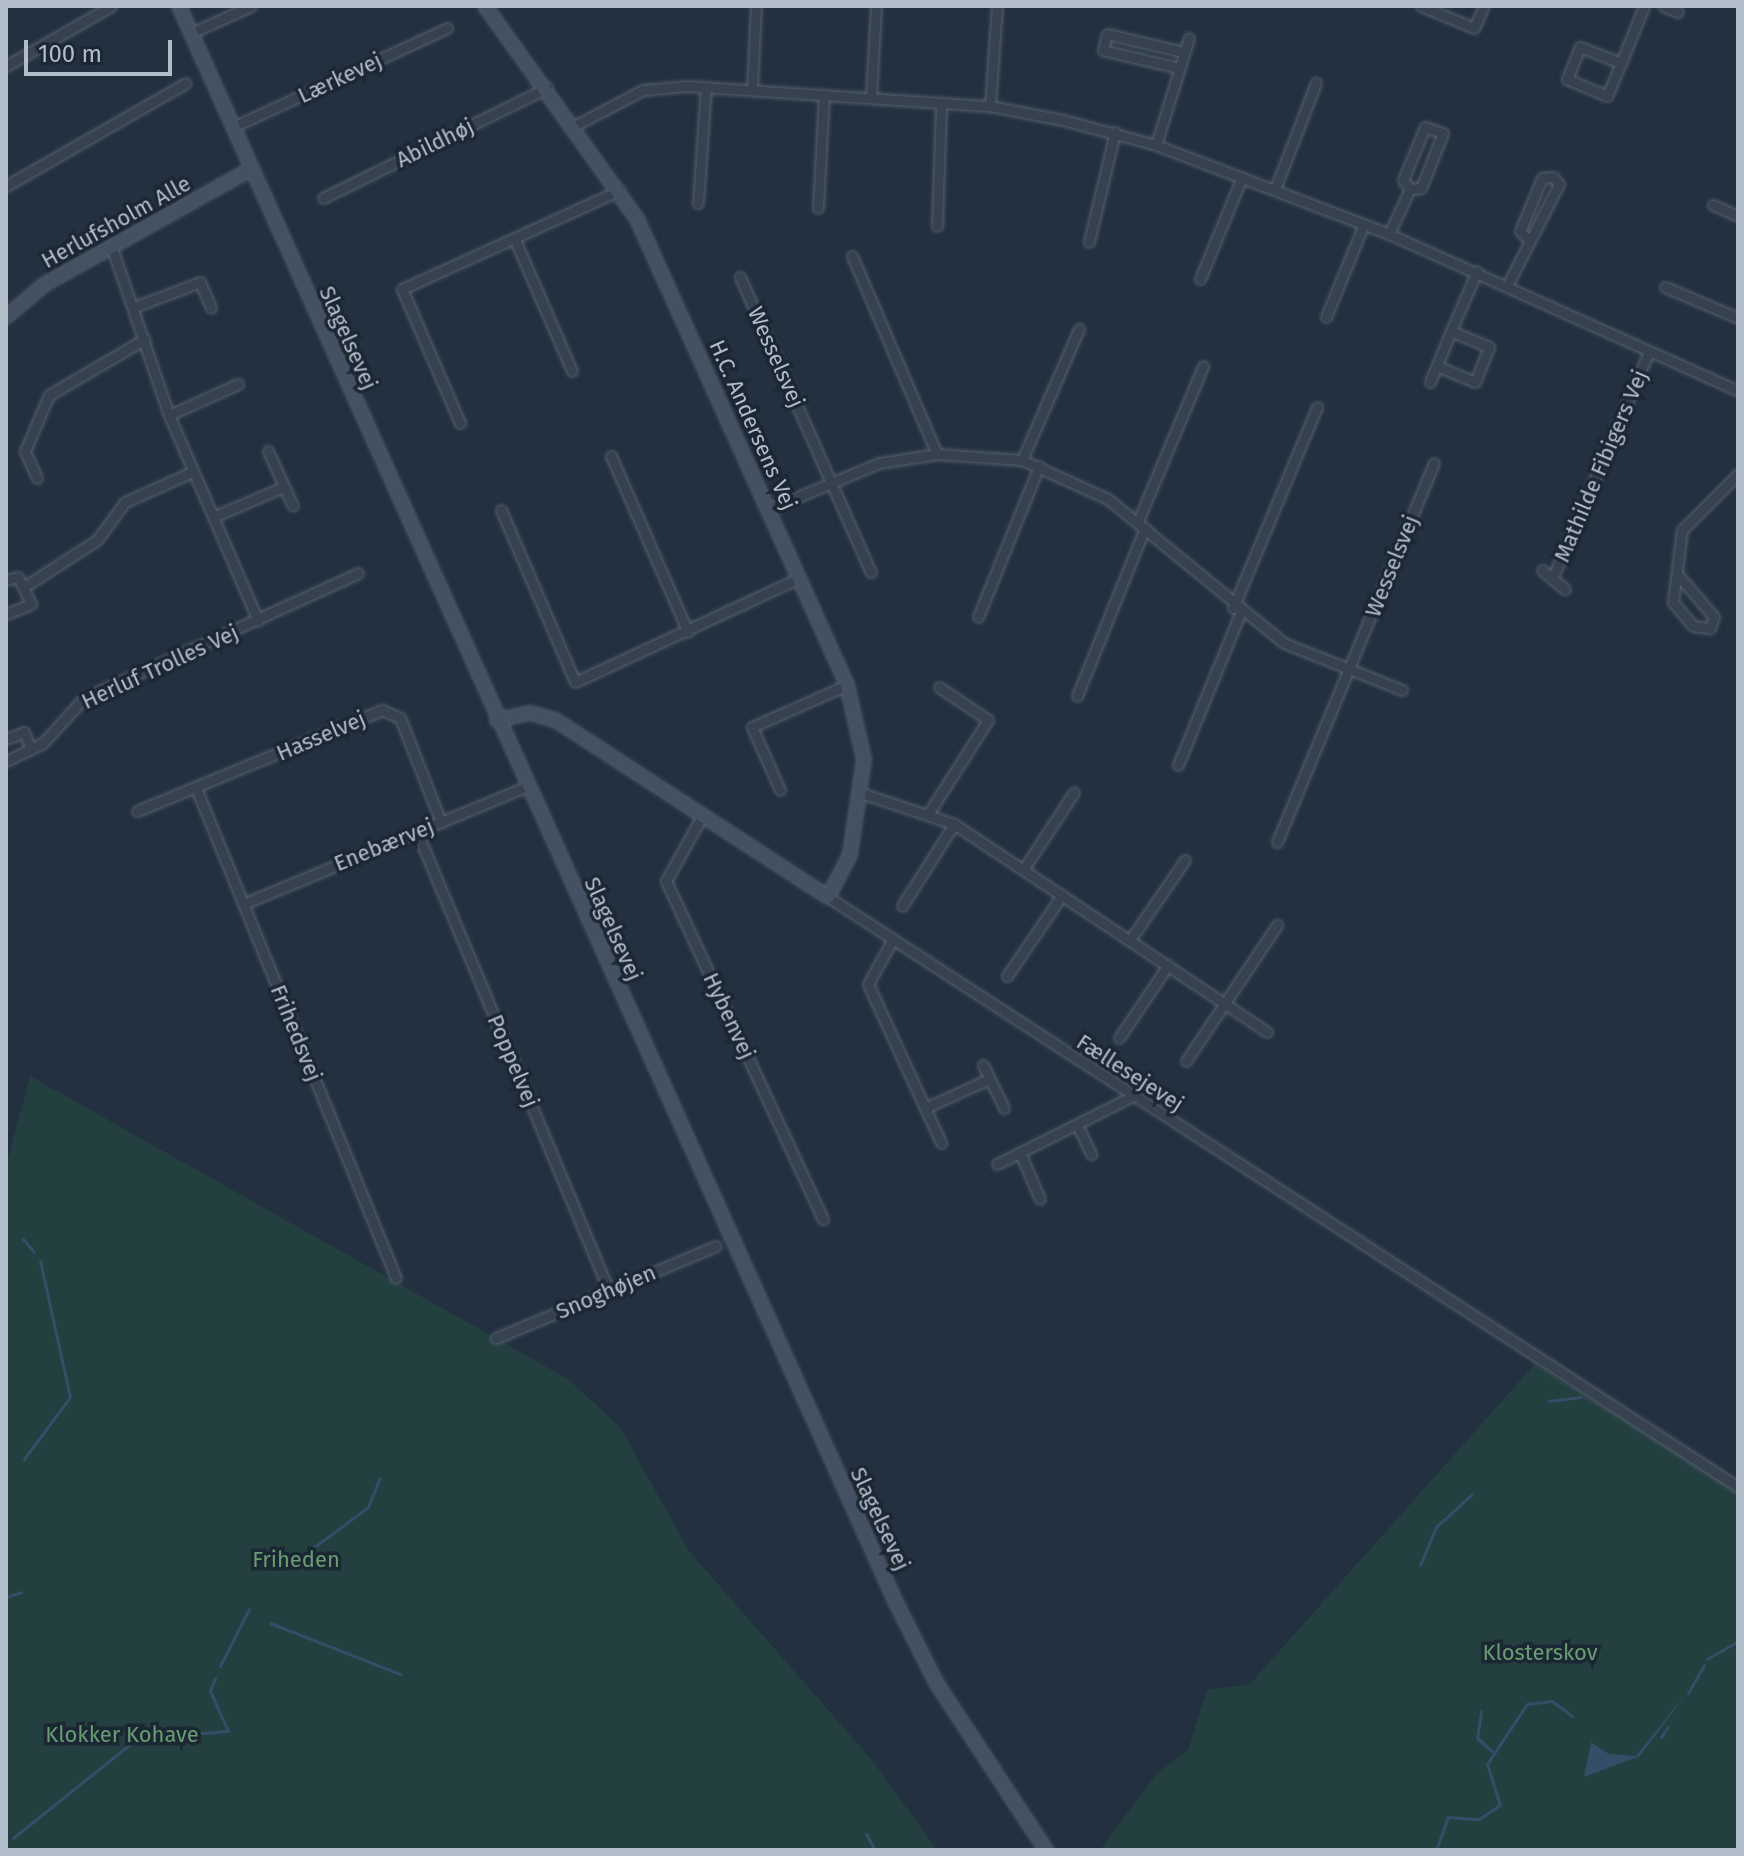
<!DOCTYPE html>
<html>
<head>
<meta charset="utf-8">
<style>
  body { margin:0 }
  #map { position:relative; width:1744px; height:1856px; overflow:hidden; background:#22303f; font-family:"Fira Sans",sans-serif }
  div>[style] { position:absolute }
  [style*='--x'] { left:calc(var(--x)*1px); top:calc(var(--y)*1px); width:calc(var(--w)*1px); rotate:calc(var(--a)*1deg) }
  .green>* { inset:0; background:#243f40 }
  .water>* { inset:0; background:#354d67 }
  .stream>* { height:3px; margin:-1.5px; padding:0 1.5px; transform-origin:1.5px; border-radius:1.5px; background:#354d67 }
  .roads { filter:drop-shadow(0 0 2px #55606d) drop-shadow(0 0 2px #55606d) }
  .street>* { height:9px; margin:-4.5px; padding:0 4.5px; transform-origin:4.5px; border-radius:4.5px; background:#36424f }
  .secondary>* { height:12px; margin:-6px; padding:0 6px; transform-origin:6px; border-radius:6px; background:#445162 }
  span { translate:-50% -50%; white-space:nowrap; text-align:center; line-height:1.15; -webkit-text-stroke:7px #1c2734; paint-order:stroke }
  .street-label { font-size:22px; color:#b2bdca }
  .park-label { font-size:22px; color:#689c71 }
  .frame { position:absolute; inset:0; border:8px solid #b2bdca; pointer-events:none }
  .scale { position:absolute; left:24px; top:40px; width:148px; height:36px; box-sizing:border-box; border:4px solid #b2bdca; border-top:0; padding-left:10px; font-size:24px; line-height:28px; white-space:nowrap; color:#b2bdca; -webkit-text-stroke:6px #1c2734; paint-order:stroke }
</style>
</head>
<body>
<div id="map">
  <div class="green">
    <i style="clip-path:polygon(30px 1076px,568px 1379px,620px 1427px,689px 1551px,872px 1760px,937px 1850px,6px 1850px,6px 1166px)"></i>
    <i style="clip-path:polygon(1535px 1364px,1738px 1492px,1738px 1850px,1100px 1850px,1157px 1773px,1188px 1750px,1207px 1690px,1250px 1684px)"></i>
  </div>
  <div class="water">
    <i style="clip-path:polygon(1689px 1690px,1640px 1756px,1584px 1777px,1591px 1742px,1609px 1754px,1636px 1756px)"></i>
  </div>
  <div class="stream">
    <i style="--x:23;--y:1239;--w:17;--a:50"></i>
    <i style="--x:1549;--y:1401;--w:32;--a:-7"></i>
    <i style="--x:24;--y:1459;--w:77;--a:-53.4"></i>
    <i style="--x:70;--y:1397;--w:139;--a:-102.4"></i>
    <i style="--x:294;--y:1562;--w:92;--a:-36.6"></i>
    <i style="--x:368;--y:1507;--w:31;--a:-68"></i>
    <i style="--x:1420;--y:1565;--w:41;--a:-67.2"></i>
    <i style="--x:1436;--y:1527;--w:49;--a:-42.5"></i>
    <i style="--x:6;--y:1597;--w:16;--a:-18"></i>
    <i style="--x:270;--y:1623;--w:140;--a:21.4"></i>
    <i style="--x:1707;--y:1659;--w:36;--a:-30"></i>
    <i style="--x:220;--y:1666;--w:64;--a:-63"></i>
    <i style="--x:1688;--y:1693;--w:32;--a:-60"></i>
    <i style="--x:1481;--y:1711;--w:27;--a:98"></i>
    <i style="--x:1477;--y:1738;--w:20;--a:41"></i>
    <i style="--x:1661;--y:1737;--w:12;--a:-55"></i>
    <i style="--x:866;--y:1834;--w:18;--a:61"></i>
    <i style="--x:13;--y:1838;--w:160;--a:-38.7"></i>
    <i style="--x:138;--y:1738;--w:90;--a:-4.4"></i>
    <i style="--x:228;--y:1731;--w:44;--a:-114.2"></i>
    <i style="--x:210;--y:1691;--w:14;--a:-69"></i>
    <i style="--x:1436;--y:1850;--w:35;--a:-70"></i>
    <i style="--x:1448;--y:1817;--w:31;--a:4"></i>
    <i style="--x:1479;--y:1819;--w:25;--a:-34"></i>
    <i style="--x:1500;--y:1805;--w:43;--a:-107.6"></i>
    <i style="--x:1487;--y:1764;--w:72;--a:-56.3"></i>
    <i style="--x:1527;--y:1704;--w:25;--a:-7"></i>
    <i style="--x:1552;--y:1701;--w:25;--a:37"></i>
  </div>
  <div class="roads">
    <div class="street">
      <i style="--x:1421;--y:6;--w:57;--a:22.5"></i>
      <i style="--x:1474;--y:28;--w:24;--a:-66"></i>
      <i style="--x:1663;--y:6;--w:16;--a:22"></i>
      <i style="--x:191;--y:33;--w:66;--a:-24.2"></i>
      <i style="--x:1621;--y:63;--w:44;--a:-158.7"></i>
      <i style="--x:1580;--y:47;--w:35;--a:112"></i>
      <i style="--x:1567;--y:79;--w:43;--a:23"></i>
      <i style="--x:1607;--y:96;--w:36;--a:-67"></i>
      <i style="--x:1621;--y:63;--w:61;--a:-68"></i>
      <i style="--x:6;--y:66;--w:121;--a:-29.7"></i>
      <i style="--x:1179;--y:68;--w:78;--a:-166.7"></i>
      <i style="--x:1103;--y:50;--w:16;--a:-76"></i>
      <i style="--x:1107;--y:34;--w:79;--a:13.2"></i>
      <i style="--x:752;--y:90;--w:84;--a:-87.3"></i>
      <i style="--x:871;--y:98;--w:92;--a:-86.9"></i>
      <i style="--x:990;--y:106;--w:100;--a:-86"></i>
      <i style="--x:576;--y:125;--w:76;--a:-27.6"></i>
      <i style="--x:643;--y:90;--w:44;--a:-5.2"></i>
      <i style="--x:687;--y:86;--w:304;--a:3.8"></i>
      <i style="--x:990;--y:106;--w:74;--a:10.9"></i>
      <i style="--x:1063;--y:120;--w:96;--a:15"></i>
      <i style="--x:1156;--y:145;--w:249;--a:20.9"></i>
      <i style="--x:1389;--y:234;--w:383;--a:24.2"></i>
      <i style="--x:233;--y:127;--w:236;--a:-24.8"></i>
      <i style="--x:1156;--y:145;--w:112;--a:-72.9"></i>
      <i style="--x:6;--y:186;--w:207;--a:-29.8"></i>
      <i style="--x:1275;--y:189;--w:114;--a:-68.9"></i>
      <i style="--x:323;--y:198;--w:250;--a:-26.2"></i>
      <i style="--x:698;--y:203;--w:116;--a:-86.1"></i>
      <i style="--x:1713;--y:205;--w:27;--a:24"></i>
      <i style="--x:818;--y:208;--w:113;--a:-87"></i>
      <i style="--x:937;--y:226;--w:123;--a:-88.1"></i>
      <i style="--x:1389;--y:234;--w:50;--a:-65"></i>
      <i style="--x:1410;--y:189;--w:11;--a:-5"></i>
      <i style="--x:1421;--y:188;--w:59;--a:-68.2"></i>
      <i style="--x:1443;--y:133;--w:19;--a:-162"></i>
      <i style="--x:1425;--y:127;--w:57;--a:112.5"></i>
      <i style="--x:1403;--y:180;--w:11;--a:52"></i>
      <i style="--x:515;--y:240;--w:143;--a:66.5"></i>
      <i style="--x:1089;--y:242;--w:113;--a:-76.7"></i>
      <i style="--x:111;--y:245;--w:180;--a:71.2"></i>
      <i style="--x:169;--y:415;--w:224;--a:66.6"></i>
      <i style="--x:852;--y:256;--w:215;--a:66.8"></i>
      <i style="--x:740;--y:277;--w:323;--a:66.1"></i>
      <i style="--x:1200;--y:279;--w:110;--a:-67.6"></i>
      <i style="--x:1508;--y:284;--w:112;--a:-63"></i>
      <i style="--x:1559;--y:184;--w:9;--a:-131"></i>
      <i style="--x:1553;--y:177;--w:11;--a:175"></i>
      <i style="--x:1542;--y:178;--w:57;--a:112.5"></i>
      <i style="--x:1520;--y:231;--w:10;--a:45"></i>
      <i style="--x:1665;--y:287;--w:79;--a:23"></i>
      <i style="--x:134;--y:307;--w:71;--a:-20.7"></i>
      <i style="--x:200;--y:282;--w:28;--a:67"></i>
      <i style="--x:1326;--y:317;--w:100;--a:-67.8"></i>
      <i style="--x:1437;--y:366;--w:41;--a:22.8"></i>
      <i style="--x:1475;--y:382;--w:38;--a:-68"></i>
      <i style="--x:1489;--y:347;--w:41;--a:-157.2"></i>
      <i style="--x:1451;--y:331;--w:65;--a:-66.6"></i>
      <i style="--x:1430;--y:382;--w:55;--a:-67.6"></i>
      <i style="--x:169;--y:415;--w:76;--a:-24.2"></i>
      <i style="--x:460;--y:423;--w:146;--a:-113.4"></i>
      <i style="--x:402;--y:289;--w:239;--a:-24.4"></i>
      <i style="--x:268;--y:451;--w:60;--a:65.6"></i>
      <i style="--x:611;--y:456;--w:192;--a:66.4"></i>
      <i style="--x:1022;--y:460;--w:143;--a:-66.5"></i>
      <i style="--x:37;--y:478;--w:30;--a:-114"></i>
      <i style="--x:25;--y:451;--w:61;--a:-66.8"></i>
      <i style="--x:49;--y:395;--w:111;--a:-30.3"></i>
      <i style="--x:769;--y:509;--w:119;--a:-22.7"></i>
      <i style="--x:879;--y:463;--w:59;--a:-8.8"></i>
      <i style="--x:937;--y:454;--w:85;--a:4"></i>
      <i style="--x:1022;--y:460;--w:94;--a:24.4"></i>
      <i style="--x:1108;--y:499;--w:227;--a:39.3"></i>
      <i style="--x:1284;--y:643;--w:127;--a:21.7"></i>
      <i style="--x:501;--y:510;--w:187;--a:66.7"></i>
      <i style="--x:575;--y:682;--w:247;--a:-24.9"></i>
      <i style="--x:213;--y:517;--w:76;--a:-23.2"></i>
      <i style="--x:1138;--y:521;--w:168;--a:-67.2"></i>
      <i style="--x:1542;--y:570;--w:30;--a:40"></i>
      <i style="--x:1678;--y:575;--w:55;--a:49.4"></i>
      <i style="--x:1714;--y:617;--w:12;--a:110"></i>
      <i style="--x:1710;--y:628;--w:17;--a:-173"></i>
      <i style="--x:1693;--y:626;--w:31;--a:-130"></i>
      <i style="--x:1673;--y:602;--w:73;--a:-82.9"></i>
      <i style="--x:1682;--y:530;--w:79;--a:-45"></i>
      <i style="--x:1552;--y:579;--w:247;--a:-66.9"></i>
      <i style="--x:6;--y:580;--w:12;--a:-14"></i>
      <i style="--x:18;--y:577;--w:30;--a:64"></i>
      <i style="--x:31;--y:604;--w:27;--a:158"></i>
      <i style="--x:24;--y:587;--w:87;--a:-32.8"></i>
      <i style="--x:97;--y:540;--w:47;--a:-53.6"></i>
      <i style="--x:125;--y:502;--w:73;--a:-24.1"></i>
      <i style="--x:1233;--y:608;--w:218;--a:-67.3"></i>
      <i style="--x:978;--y:617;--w:163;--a:-68"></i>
      <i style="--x:1077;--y:696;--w:181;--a:-68"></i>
      <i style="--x:6;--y:739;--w:19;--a:-21"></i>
      <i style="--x:24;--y:732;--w:18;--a:68"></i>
      <i style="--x:6;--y:761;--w:41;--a:-25.9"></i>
      <i style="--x:43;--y:743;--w:61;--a:-47.7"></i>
      <i style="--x:84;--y:698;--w:301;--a:-24.5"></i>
      <i style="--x:1178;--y:765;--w:163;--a:-67.7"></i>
      <i style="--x:196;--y:788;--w:529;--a:67.8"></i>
      <i style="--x:780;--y:790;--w:69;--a:-114"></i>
      <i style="--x:752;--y:727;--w:104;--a:-23.9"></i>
      <i style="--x:864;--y:794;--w:95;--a:18.4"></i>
      <i style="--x:954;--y:824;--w:376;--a:33.6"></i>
      <i style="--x:137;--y:811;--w:265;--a:-22.4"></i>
      <i style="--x:382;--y:710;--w:20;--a:24"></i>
      <i style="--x:400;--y:718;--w:112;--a:68.5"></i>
      <i style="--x:930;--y:811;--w:108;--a:-57.5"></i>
      <i style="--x:988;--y:720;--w:59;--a:-146"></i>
      <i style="--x:702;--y:816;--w:74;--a:119"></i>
      <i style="--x:666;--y:881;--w:373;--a:65.1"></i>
      <i style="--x:417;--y:832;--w:498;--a:67.3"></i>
      <i style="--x:1277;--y:842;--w:410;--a:-67.5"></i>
      <i style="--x:1023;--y:870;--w:93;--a:-56.8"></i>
      <i style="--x:828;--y:897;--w:1085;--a:32.96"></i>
      <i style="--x:243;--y:904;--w:306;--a:-22.5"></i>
      <i style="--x:902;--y:906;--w:97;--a:-57.6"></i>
      <i style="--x:893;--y:939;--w:51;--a:119.1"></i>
      <i style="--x:868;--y:984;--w:175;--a:65.3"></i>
      <i style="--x:1130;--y:940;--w:97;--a:-55.5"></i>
      <i style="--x:1007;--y:976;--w:98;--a:-55.8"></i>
      <i style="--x:1119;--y:1038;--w:88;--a:-56.1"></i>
      <i style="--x:1186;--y:1061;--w:164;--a:-56.2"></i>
      <i style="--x:983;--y:1065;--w:48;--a:64"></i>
      <i style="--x:925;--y:1108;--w:70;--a:-24.4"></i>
      <i style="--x:1079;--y:1129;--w:28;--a:64"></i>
      <i style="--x:1020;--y:1153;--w:50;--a:66.5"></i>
      <i style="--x:997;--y:1164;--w:150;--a:-26.6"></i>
      <i style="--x:496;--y:1338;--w:238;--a:-22.7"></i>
    </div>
    <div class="secondary">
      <i style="--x:179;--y:6;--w:1753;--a:65.82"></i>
      <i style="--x:897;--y:1605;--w:89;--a:63.1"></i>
      <i style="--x:937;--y:1684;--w:199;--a:56.7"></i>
      <i style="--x:485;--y:6;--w:262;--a:54.5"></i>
      <i style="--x:637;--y:219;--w:511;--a:65.74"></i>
      <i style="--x:847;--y:685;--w:76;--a:77.1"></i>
      <i style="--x:864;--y:759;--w:97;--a:98.3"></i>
      <i style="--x:850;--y:855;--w:47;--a:117.6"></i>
      <i style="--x:828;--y:897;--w:325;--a:-147"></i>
      <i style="--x:555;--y:720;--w:26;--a:-164"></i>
      <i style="--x:530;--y:713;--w:34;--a:168"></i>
      <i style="--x:6;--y:317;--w:51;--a:-40.2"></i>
      <i style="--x:45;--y:284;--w:236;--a:-29.2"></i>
    </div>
  </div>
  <div class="street-label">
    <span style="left:340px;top:78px;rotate:-25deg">Lærkevej</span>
    <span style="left:435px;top:143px;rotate:-26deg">Abildhøj</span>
    <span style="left:116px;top:222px;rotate:-29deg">Herlufsholm Alle</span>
    <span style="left:348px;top:338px;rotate:66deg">Slagelsevej</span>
    <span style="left:776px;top:357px;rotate:66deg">Wesselsvej</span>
    <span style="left:753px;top:425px;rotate:66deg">H.C. Andersens Vej</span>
    <span style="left:1601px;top:466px;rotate:-67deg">Mathilde Fibigers Vej</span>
    <span style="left:1392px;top:566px;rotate:-68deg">Wesselsvej</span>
    <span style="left:160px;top:667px;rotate:-25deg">Herluf Trolles Vej</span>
    <span style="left:321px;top:736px;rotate:-23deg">Hasselvej</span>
    <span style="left:384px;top:845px;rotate:-22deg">Enebærvej</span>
    <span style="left:613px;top:929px;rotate:66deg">Slagelsevej</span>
    <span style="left:729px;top:1016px;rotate:65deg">Hybenvej</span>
    <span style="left:296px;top:1033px;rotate:68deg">Frihedsvej</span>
    <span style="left:513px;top:1061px;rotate:67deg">Poppelvej</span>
    <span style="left:1130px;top:1073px;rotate:33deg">Fællesejevej</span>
    <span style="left:606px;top:1292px;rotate:-23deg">Snoghøjen</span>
    <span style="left:880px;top:1519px;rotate:65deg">Slagelsevej</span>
  </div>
  <div class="park-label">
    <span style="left:296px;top:1560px">Friheden</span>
    <span style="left:1540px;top:1653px">Klosterskov</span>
    <span style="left:122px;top:1735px">Klokker Kohave</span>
  </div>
  <div class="frame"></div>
  <div class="scale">100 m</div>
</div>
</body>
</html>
